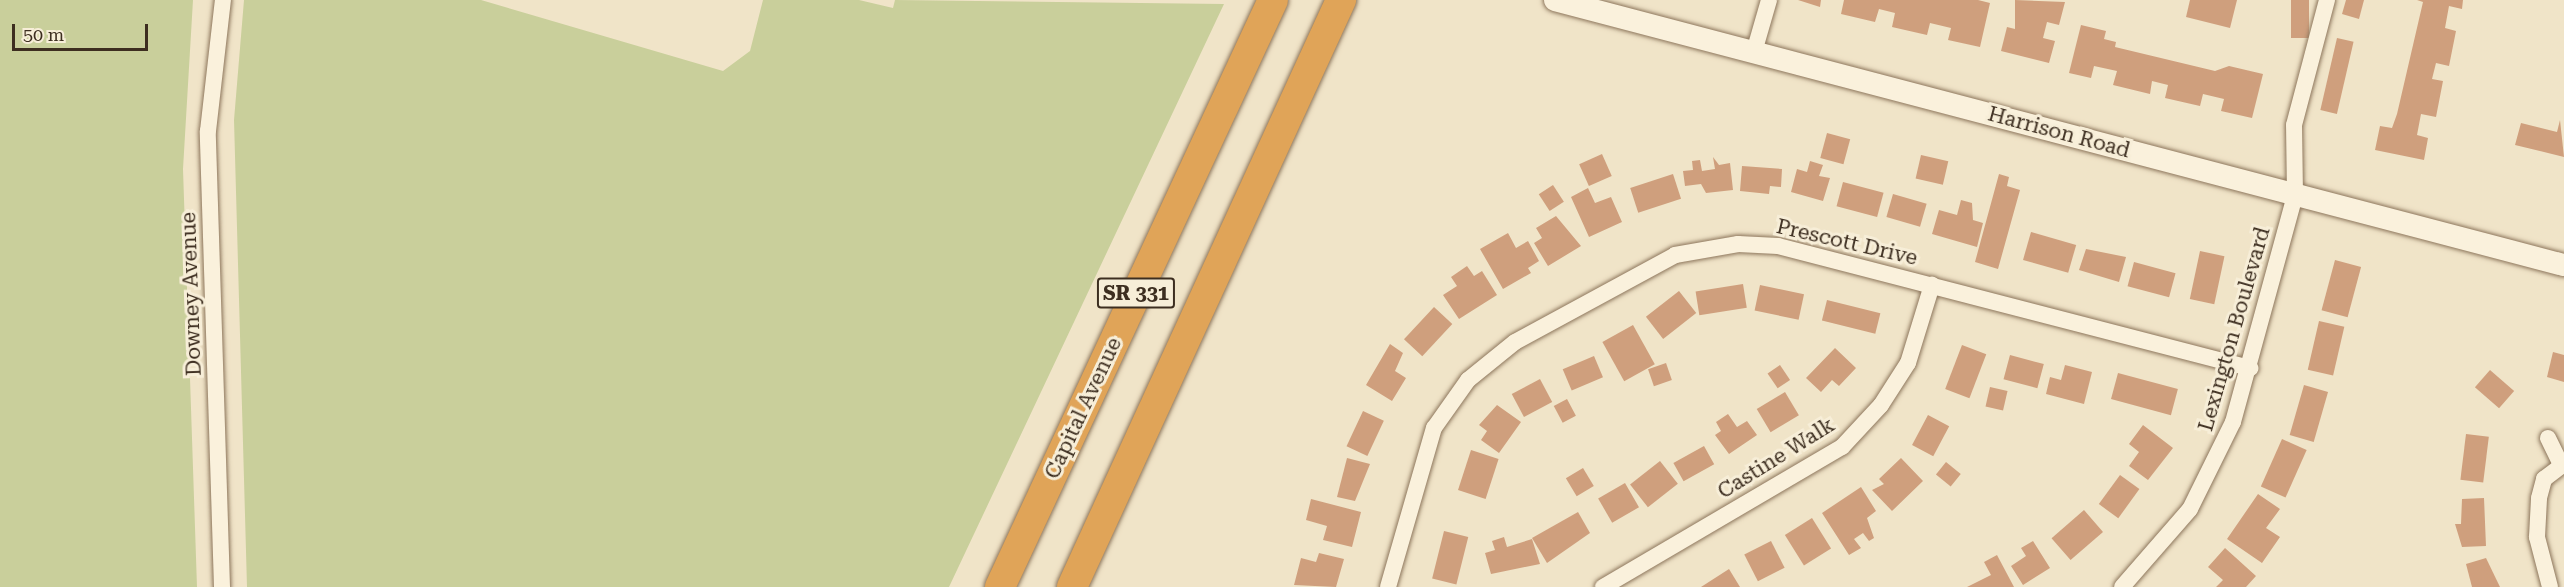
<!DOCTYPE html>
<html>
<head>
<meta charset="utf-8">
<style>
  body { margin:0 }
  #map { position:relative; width:2564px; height:587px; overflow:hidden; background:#f0e4c8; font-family:"Roboto Serif",serif }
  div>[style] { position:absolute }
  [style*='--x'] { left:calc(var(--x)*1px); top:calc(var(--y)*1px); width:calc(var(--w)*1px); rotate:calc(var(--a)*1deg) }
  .green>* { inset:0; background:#c9cf9b }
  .building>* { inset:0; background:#cf9f7d; transform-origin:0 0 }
  .roads { filter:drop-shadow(0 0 2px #8d765c) drop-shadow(0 0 2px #8d765c) }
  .street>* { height:16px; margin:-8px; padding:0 8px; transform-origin:8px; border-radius:8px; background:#faf1dc }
  .secondary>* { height:22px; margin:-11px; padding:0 11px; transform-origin:11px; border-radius:11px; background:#faf1dc }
  .highway>* { height:30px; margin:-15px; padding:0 15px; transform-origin:15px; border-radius:15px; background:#e0a458 }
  span { translate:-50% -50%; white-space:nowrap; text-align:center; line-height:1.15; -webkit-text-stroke:6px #f7eed8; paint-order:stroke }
  .shield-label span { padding:2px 4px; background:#f7eed8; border:2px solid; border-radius:4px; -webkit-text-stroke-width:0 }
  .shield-label { font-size:20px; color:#3d2e20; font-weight:700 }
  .street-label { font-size:21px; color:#3d2e20 }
  .scale { position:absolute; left:12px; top:24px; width:136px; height:27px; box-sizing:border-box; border:3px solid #3d2e20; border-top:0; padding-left:8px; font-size:18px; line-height:21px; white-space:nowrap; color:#3d2e20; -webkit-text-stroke:4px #f7eed8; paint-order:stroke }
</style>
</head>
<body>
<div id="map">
  <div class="green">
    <i style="clip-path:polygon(0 0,193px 0,183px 169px,197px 587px,0 587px)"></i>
    <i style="clip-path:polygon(244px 0,481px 0,723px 71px,750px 51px,763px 0,859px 0,893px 8px,895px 0,1224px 4px,949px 587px,247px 587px,234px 120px)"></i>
  </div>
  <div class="building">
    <i style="clip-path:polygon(1798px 0,1821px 0,1820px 7px)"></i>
    <i style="clip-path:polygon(1844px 0,1978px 0,1990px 3px,1980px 47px,1948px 40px,1951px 28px,1930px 23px,1927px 35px,1892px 27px,1895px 13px,1879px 9px,1875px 22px,1841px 14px)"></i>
    <i style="clip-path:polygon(2015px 0,2065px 2px,2059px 25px,2047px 22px,2043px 38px,2055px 41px,2049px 63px,2001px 51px,2007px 27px,2015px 29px)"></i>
    <i style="clip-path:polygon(2190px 0,2237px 0,2230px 28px,2186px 17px)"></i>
    <i style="left:2291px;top:0;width:18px;height:38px"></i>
    <i style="clip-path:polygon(2346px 0,2364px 0,2359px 19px,2342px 14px)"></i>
    <i style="clip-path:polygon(2417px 0,2463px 0,2462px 9px,2449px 6px,2445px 28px,2456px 31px,2449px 66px,2436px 63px,2432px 79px,2443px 81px,2436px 117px,2421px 114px,2417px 135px,2428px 138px,2424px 160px,2375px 150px,2380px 126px,2392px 128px,2397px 114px,2423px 2px)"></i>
    <i style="clip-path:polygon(2081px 25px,2106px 31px,2104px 39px,2116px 42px,2115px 47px,2215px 71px,2229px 66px,2263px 74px,2252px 118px,2221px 111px,2224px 99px,2203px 94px,2200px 106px,2165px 98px,2168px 85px,2152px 81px,2150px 94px,2113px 85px,2117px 71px,2094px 66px,2091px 78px,2069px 73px)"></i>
    <i style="left:2337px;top:38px;width:17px;height:74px;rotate:13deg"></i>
    <i style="clip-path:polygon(2560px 120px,2564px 157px,2515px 145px,2521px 123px,2557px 132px)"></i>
    <i style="left:1827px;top:133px;width:24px;height:26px;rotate:15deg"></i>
    <i style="left:1602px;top:154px;width:24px;height:25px;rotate:66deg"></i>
    <i style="left:1921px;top:155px;width:28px;height:24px;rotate:13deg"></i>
    <i style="clip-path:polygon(1713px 157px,1719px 165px,1730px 163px,1733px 190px,1706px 193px,1701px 184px,1685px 186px,1683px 171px,1693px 170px,1692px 161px,1700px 160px,1702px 171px,1715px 169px)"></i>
    <i style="clip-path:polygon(1810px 161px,1823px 165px,1819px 176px,1830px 178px,1823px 201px,1791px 192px,1797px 169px,1807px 172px)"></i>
    <i style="clip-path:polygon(1742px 166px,1782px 169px,1781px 187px,1770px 186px,1769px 194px,1740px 191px)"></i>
    <i style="left:1673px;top:174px;width:26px;height:45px;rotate:72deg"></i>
    <i style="clip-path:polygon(1999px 174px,2009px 177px,2007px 186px,2020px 190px,1998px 269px,1975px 262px)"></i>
    <i style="left:1843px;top:182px;width:42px;height:25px;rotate:15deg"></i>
    <i style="left:1553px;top:185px;width:20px;height:17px;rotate:57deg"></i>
    <i style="clip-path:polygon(1588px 188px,1595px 203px,1611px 197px,1622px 222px,1589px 237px,1571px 197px)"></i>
    <i style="left:1893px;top:194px;width:35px;height:24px;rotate:16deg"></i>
    <i style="clip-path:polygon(1961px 200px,1972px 203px,1973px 220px,1983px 223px,1977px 247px,1932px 234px,1939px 210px,1957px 215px)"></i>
    <i style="clip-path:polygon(1556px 216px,1581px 246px,1548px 266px,1534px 243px,1542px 238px,1536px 228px)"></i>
    <i style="left:2031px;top:232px;width:47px;height:29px;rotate:16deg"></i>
    <i style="clip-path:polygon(1508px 233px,1516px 248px,1528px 241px,1539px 261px,1528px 268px,1531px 273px,1503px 289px,1480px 249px)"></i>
    <i style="clip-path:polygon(2086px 249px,2126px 257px,2119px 282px,2079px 270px)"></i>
    <i style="left:2200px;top:251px;width:25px;height:49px;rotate:12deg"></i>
    <i style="left:2335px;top:260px;width:27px;height:52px;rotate:15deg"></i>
    <i style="left:2134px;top:262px;width:43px;height:25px;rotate:15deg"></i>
    <i style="clip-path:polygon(1467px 266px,1474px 276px,1482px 271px,1497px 295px,1459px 319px,1443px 295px,1457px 286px,1451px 277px)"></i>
    <i style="left:1743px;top:284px;width:24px;height:48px;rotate:81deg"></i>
    <i style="left:1760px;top:285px;width:45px;height:26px;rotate:12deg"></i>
    <i style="left:1679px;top:291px;width:28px;height:42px;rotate:52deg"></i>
    <i style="left:1827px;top:300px;width:55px;height:21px;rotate:14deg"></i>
    <i style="left:1434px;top:307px;width:25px;height:44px;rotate:43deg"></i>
    <i style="left:2319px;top:321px;width:26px;height:50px;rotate:13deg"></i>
    <i style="left:1633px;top:325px;width:45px;height:35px;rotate:61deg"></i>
    <i style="clip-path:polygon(1390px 344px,1403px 353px,1395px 371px,1406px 378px,1392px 401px,1366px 385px)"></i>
    <i style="left:1962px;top:345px;width:26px;height:47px;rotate:21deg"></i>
    <i style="clip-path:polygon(1835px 348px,1856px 368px,1839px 386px,1832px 380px,1821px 392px,1806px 378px)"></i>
    <i style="clip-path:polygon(2553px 352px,2564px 355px,2564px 382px,2547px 377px)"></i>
    <i style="left:2010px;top:355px;width:35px;height:25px;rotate:15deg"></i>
    <i style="left:1594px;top:356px;width:23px;height:34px;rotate:67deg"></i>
    <i style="left:1666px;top:363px;width:18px;height:19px;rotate:71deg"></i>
    <i style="left:1780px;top:365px;width:18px;height:15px;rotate:56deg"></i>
    <i style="clip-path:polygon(2065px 365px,2092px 372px,2084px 404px,2046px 394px,2050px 377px,2061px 380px)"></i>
    <i style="left:2490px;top:370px;width:32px;height:23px;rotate:41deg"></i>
    <i style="left:2118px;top:373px;width:62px;height:27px;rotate:15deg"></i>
    <i style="left:1540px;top:379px;width:26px;height:32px;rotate:62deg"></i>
    <i style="left:2304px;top:385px;width:25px;height:52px;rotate:16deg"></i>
    <i style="left:1990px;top:387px;width:18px;height:20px;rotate:13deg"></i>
    <i style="left:1785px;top:392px;width:27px;height:33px;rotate:59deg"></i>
    <i style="left:1567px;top:399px;width:19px;height:15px;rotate:62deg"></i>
    <i style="clip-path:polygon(1497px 405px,1521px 422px,1499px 453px,1481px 440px,1487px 431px,1479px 425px)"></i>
    <i style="left:1363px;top:411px;width:23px;height:39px;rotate:25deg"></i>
    <i style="clip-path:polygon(1728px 414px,1737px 427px,1747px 421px,1757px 435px,1729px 454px,1715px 435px,1721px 431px,1716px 422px)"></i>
    <i style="left:1928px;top:415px;width:24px;height:34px;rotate:28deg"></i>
    <i style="clip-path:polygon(2143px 425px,2173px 448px,2148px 480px,2129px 466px,2139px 452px,2129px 444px)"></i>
    <i style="left:2466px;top:434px;width:23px;height:46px;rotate:7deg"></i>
    <i style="left:2282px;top:439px;width:27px;height:52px;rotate:24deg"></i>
    <i style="left:1704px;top:446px;width:21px;height:35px;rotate:61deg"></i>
    <i style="left:1471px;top:450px;width:29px;height:42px;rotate:18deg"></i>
    <i style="clip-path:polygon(1347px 458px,1370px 464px,1355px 501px,1337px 497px)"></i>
    <i style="clip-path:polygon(1901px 458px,1923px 481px,1892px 511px,1872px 490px,1884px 484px,1879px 479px)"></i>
    <i style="left:1660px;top:461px;width:29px;height:38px;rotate:52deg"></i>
    <i style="left:1946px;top:462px;width:19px;height:16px;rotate:39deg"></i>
    <i style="left:1583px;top:468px;width:21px;height:20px;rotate:59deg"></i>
    <i style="left:2120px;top:475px;width:24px;height:36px;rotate:36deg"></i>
    <i style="left:1625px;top:483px;width:28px;height:31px;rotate:60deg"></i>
    <i style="clip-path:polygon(1861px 487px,1876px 511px,1867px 518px,1874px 538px,1869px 541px,1863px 533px,1854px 539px,1861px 548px,1849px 555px,1822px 513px)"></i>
    <i style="clip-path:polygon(2258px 494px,2280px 509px,2266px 528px,2280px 537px,2262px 563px,2227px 539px)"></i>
    <i style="clip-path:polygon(2484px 498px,2486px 546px,2462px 547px,2455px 524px,2461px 524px,2462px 499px)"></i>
    <i style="clip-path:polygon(1311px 499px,1361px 512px,1352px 547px,1323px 540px,1327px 526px,1306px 520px)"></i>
    <i style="left:2084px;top:510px;width:29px;height:43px;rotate:49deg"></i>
    <i style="clip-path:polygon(1578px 512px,1590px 533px,1547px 563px,1532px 538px)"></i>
    <i style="left:1812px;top:518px;width:36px;height:32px;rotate:58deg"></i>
    <i style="left:1444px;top:531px;width:25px;height:49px;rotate:14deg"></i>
    <i style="clip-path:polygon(1504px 537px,1507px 547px,1532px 539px,1540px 564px,1491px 574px,1485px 553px,1495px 550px,1492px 541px)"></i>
    <i style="left:1771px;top:541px;width:30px;height:30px;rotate:63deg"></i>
    <i style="clip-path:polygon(2033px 541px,2050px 568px,2023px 585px,2011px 566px,2026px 556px,2021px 548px)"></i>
    <i style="clip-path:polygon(2225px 548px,2256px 576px,2246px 587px,2216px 587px,2223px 580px,2208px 567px)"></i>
    <i style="clip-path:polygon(1319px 553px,1344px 559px,1336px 587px,1294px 585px,1301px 558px,1316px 562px)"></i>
    <i style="clip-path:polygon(1997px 555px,2014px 587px,1967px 587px,1991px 575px,1984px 562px)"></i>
    <i style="clip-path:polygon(2486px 558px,2500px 587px,2472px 587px,2466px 564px)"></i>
    <i style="clip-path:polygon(1729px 569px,1740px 587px,1701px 587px)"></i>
  </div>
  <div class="roads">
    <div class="street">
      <i style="--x:1754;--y:52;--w:54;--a:-73.9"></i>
      <i style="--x:2548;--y:438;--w:30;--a:64"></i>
      <i style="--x:222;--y:587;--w:456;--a:-91.8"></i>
      <i style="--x:208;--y:131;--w:132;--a:-83.5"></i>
      <i style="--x:1388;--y:587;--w:166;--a:-73.9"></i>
      <i style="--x:1434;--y:428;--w:59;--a:-54.7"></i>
      <i style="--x:1468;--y:380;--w:60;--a:-39"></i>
      <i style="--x:1515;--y:342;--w:182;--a:-28.5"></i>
      <i style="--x:1675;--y:255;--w:64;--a:-9.9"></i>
      <i style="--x:1738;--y:244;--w:40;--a:2.9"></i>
      <i style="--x:1778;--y:246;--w:488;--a:14.5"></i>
      <i style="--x:1603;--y:587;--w:277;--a:-30.4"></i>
      <i style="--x:1842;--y:447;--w:57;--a:-47.1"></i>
      <i style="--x:1881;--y:405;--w:50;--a:-57.3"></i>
      <i style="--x:1908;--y:363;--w:82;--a:-72.9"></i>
      <i style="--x:2122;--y:587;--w:103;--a:-48.9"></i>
      <i style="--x:2190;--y:509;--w:97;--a:-63.7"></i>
      <i style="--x:2233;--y:422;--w:235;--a:-74.7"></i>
      <i style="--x:2295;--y:195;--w:70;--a:-90.8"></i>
      <i style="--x:2294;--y:125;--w:129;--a:-75.2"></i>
      <i style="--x:2550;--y:587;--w:52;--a:-104.6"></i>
      <i style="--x:2537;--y:537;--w:39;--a:-87"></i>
      <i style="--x:2539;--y:498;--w:20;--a:-75"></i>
      <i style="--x:2544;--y:479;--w:25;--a:-37"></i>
    </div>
    <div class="secondary">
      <i style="--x:1555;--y:0;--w:1043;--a:14.72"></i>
    </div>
    <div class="highway">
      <i style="--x:1000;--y:587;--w:647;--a:-65.06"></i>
      <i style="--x:1072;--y:587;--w:646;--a:-65.38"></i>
    </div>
  </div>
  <div class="shield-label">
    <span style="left:1136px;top:293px">SR 331</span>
  </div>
  <div class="street-label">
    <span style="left:2059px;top:132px;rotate:15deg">Harrison Road</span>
    <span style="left:1847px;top:242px;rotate:13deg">Prescott Drive</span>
    <span style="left:191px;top:294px;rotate:-92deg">Downey Avenue</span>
    <span style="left:2234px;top:329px;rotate:-74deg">Lexington Boulevard</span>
    <span style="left:1083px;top:408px;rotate:-65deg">Capital Avenue</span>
    <span style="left:1776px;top:458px;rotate:-32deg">Castine Walk</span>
  </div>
  <div class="scale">50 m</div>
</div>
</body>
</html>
